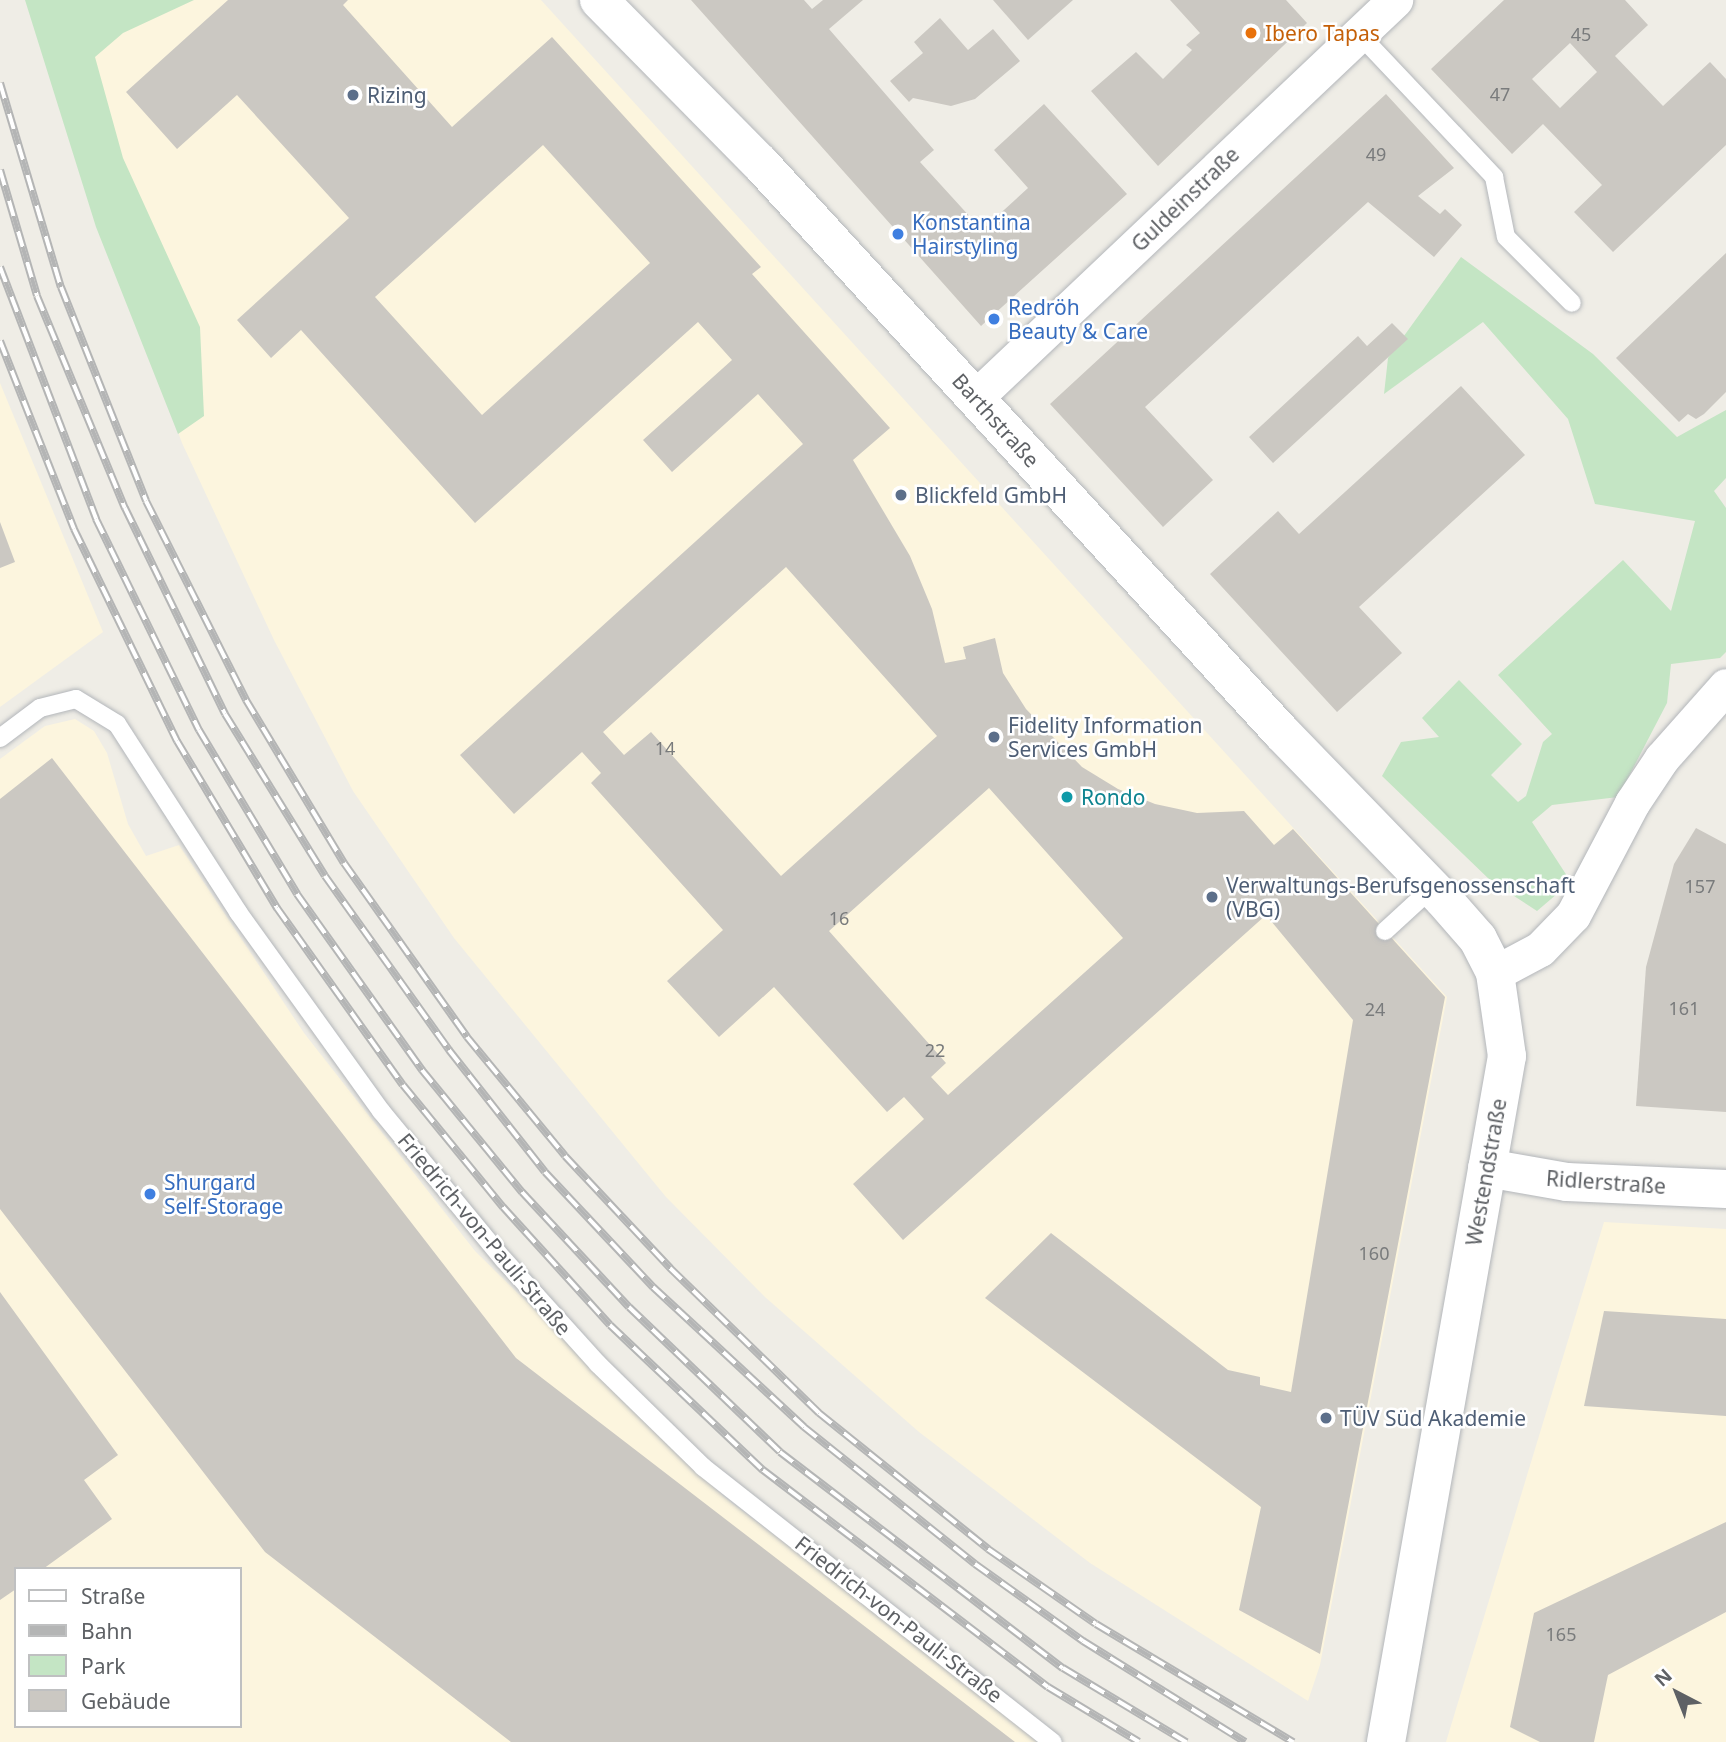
<!DOCTYPE html>
<html>
<head>
<meta charset="utf-8">
<style>
  body { margin:0 }
  #map { position:relative; width:1726px; height:1742px; overflow:hidden; background:#efede6; font-family:"Noto Sans",sans-serif }
  div>[style] { position:absolute }
  [style*='--x'] { left:calc(var(--x)*1px); top:calc(var(--y)*1px); width:calc(var(--w)*1px); rotate:calc(var(--a)*1deg) }
  .commercial>* { inset:0; background:#fcf5de }
  .green>* { inset:0; background:#c4e5c4 }
  .building>* { inset:0; background:#cbc8c2 }
  .roads { filter:drop-shadow(0 0 2px #b3b6ba) drop-shadow(0 0 2px #b3b6ba) }
  .lane>* { height:18px; margin:-9px; padding:0 9px; transform-origin:9px; border-radius:9px; background:#fff }
  .street>* { height:35px; margin:-17.5px; padding:0 17.5px; transform-origin:17.5px; border-radius:17.5px; background:#fff }
  .secondary>* { height:38px; margin:-19px; padding:0 19px; transform-origin:19px; border-radius:19px; background:#fff }
  .rail>* { height:8px; margin-top:-4px; transform-origin:0; background:repeating-linear-gradient(90deg,#fff 0 16px,#b4b5b5 0 32px); box-sizing:border-box; border-block:2px solid #b4b5b5 }
  .dots>* { width:19px; height:19px; translate:-50% -50%; box-sizing:border-box; border:4px solid #fff; border-radius:50% }
  span { translate:-50% -50%; white-space:nowrap; text-align:center; line-height:1.15; -webkit-text-stroke:5px #fff; paint-order:stroke }
  .number-label { font-size:18px; color:#797b7c }
  .number-label span { -webkit-text-stroke-width:0 }
  .food-label { font-size:21px; color:#c56008 }
  .left { translate:0 -50%; text-align:left }
  .service-label { font-size:21px; color:#4e5e75 }
  .street-label { font-size:21px; color:#5e6165 }
  .shop-label { font-size:21px; color:#366cbe }
  .culture-label { font-size:21px; color:#0d838f }
  .legend { position:absolute; left:14px; top:1567px; width:228px; height:161px; box-sizing:border-box; background:#fff; border:2px solid #bfc0c1; margin:0; padding:9px 12px; list-style:none; font-size:21px; color:#5e6165 }
  .legend li { display:flex; align-items:center; gap:14px; height:35px }
  .legend b { width:35px; border:2px solid #bfc0c1 }
  .north { position:absolute; left:1642px; top:1658px; width:70px; height:70px; -webkit-text-stroke:5px #fff; paint-order:stroke; rotate:318deg; font-size:19px; font-weight:700; line-height:28px; text-align:center; color:#5e6165 }
  .north::after { content:''; display:block; margin:auto; width:24px; height:32px; background:#5e6165; clip-path:polygon(50% 0,100% 100%,50% 72%,0 100%) }
</style>
</head>
<body>
<div id="map">
  <div class="commercial">
    <i style="clip-path:polygon(43px 0,541px 0,1447px 997px,1320px 1665px,1308px 1701px,1090px 1563px,919px 1432px,765px 1297px,666px 1197px,454px 938px,353px 791px,274px 640px,182px 443px,109px 244px)"></i>
    <i style="clip-path:polygon(0 383px,103px 632px,0 707px)"></i>
    <i style="clip-path:polygon(evenodd,75px 719px,94px 731px,107px 753px,128px 824px,146px 856px,179px 845px,304px 1033px,475px 1251px,724px 1497px,987px 1696px,1037px 1742px,0 1742px,0 759px,45px 726px,75px 719px,16px 1569px,240px 1569px,240px 1726px,16px 1726px,16px 1569px)"></i>
    <i style="clip-path:polygon(1604px 1222px,1726px 1229px,1726px 1742px,1446px 1742px)"></i>
  </div>
  <div class="green">
    <i style="clip-path:polygon(25px 0,194px 0,123px 33px,95px 57px,123px 158px,200px 327px,204px 416px,178px 434px,96px 227px)"></i>
    <i style="clip-path:polygon(1461px 257px,1593px 354px,1677px 437px,1726px 410px,1726px 478px,1714px 491px,1726px 508px,1726px 652px,1720px 658px,1671px 664px,1667px 703px,1618px 797px,1552px 805px,1532px 822px,1571px 882px,1537px 911px,1491px 881px,1382px 776px,1401px 742px,1439px 737px,1422px 718px,1459px 680px,1522px 744px,1491px 775px,1518px 802px,1526px 796px,1543px 742px,1552px 734px,1498px 675px,1623px 560px,1671px 611px,1695px 521px,1595px 504px,1568px 419px,1483px 322px,1384px 394px,1388px 358px)"></i>
  </div>
  <div class="building">
    <i style="clip-path:polygon(evenodd,228px 0,348px 0,343px 5px,452px 127px,552px 37px,761px 267px,752px 274px,890px 428px,853px 460px,910px 556px,932px 609px,945px 663px,966px 659px,963px 647px,995px 638px,1003px 673px,1026px 709px,1082px 767px,1118px 789px,1155px 804px,1197px 813px,1244px 811px,1274px 845px,1293px 829px,1445px 997px,1320px 1654px,1239px 1610px,1261px 1507px,985px 1298px,1051px 1233px,1228px 1370px,1260px 1377px,1260px 1385px,1291px 1392px,1353px 1020px,1266px 915px,903px 1240px,853px 1184px,924px 1119px,904px 1097px,887px 1112px,774px 987px,719px 1037px,667px 981px,723px 930px,591px 783px,601px 773px,582px 752px,514px 814px,460px 755px,803px 444px,758px 394px,672px 472px,643px 440px,732px 360px,698px 322px,475px 523px,301px 330px,271px 358px,237px 320px,349px 218px,237px 95px,177px 149px,126px 92px,228px 0,543px 145px,650px 263px,482px 415px,375px 297px,543px 145px,228px 0,786px 567px,937px 736px,781px 876px,651px 732px,624px 755px,603px 732px,786px 567px,228px 0,989px 788px,1123px 938px,948px 1095px,931px 1077px,946px 1063px,829px 931px,989px 788px)"></i>
    <i style="clip-path:polygon(691px 0,804px 0,812px 9px,823px 0,863px 0,829px 29px,934px 150px,920px 162px,982px 230px,1028px 188px,994px 150px,1044px 104px,1127px 194px,981px 326px)"></i>
    <i style="clip-path:polygon(993px 0,1073px 0,1028px 40px)"></i>
    <i style="clip-path:polygon(1170px 0,1286px 0,1307px 23px,1158px 166px,1091px 91px,1136px 52px,1163px 79px,1192px 50px,1186px 45px,1200px 33px)"></i>
    <i style="clip-path:polygon(evenodd,1504px 0,1625px 0,1648px 25px,1615px 56px,1663px 106px,1710px 62px,1726px 79px,1726px 145px,1613px 252px,1574px 212px,1602px 185px,1543px 124px,1512px 154px,1431px 69px,1504px 0,1570px 43px,1597px 72px,1560px 108px,1532px 79px,1570px 43px)"></i>
    <i style="clip-path:polygon(940px 18px,968px 50px,993px 29px,1020px 61px,975px 99px,951px 106px,913px 98px,909px 102px,890px 81px,923px 53px,914px 42px)"></i>
    <i style="clip-path:polygon(1386px 94px,1454px 168px,1418px 196px,1440px 214px,1445px 209px,1462px 225px,1434px 257px,1368px 202px,1145px 407px,1213px 480px,1163px 527px,1050px 404px)"></i>
    <i style="clip-path:polygon(1726px 253px,1726px 392px,1704px 414px,1696px 419px,1688px 414px,1679px 422px,1616px 358px)"></i>
    <i style="clip-path:polygon(1392px 323px,1408px 339px,1273px 463px,1249px 437px,1358px 336px,1367px 346px)"></i>
    <i style="clip-path:polygon(1461px 386px,1525px 455px,1359px 607px,1402px 653px,1337px 712px,1210px 574px,1278px 511px,1299px 534px)"></i>
    <i style="clip-path:polygon(0 522px,15px 562px,0 568px)"></i>
    <i style="clip-path:polygon(52px 758px,516px 1358px,1015px 1742px,511px 1742px,265px 1552px,0 1209px,0 799px)"></i>
    <i style="clip-path:polygon(1696px 828px,1726px 844px,1726px 1112px,1636px 1106px,1646px 967px,1674px 864px)"></i>
    <i style="clip-path:polygon(0 1292px,118px 1455px,84px 1480px,112px 1519px,43px 1569px,16px 1569px,16px 1589px,0 1600px)"></i>
    <i style="clip-path:polygon(1604px 1311px,1726px 1319px,1726px 1416px,1584px 1406px)"></i>
    <i style="clip-path:polygon(1726px 1522px,1726px 1612px,1608px 1675px,1594px 1742px,1540px 1742px,1510px 1727px,1534px 1613px)"></i>
  </div>
  <div class="roads">
    <div class="lane">
      <i style="--x:1359;--y:34;--w:197;--a:46.6"></i>
      <i style="--x:1494;--y:177;--w:61;--a:78.7"></i>
      <i style="--x:1506;--y:237;--w:93;--a:45"></i>
      <i style="--x:0;--y:738;--w:50;--a:-36.9"></i>
      <i style="--x:40;--y:708;--w:37;--a:-14"></i>
      <i style="--x:76;--y:699;--w:48;--a:31.4"></i>
      <i style="--x:117;--y:724;--w:224;--a:57.2"></i>
      <i style="--x:238;--y:912;--w:245;--a:54.3"></i>
      <i style="--x:381;--y:1111;--w:193;--a:50.5"></i>
      <i style="--x:504;--y:1260;--w:140;--a:47.9"></i>
      <i style="--x:598;--y:1364;--w:147;--a:44.4"></i>
      <i style="--x:703;--y:1467;--w:445;--a:38.2"></i>
      <i style="--x:1385;--y:931;--w:64;--a:-42.5"></i>
    </div>
    <div class="street">
      <i style="--x:975;--y:398;--w:579;--a:-43.46"></i>
      <i style="--x:1495;--y:973;--w:51;--a:-28.1"></i>
      <i style="--x:1540;--y:949;--w:47;--a:-45.9"></i>
      <i style="--x:1573;--y:915;--w:127;--a:-62.2"></i>
      <i style="--x:1632;--y:803;--w:54;--a:-56.3"></i>
      <i style="--x:1662;--y:758;--w:96;--a:-48.4"></i>
    </div>
    <div class="secondary">
      <i style="--x:599;--y:0;--w:229;--a:45.4"></i>
      <i style="--x:760;--y:163;--w:773;--a:47.52"></i>
      <i style="--x:1282;--y:733;--w:231;--a:45.9"></i>
      <i style="--x:1443;--y:899;--w:53;--a:48.8"></i>
      <i style="--x:1478;--y:939;--w:38;--a:63"></i>
      <i style="--x:1495;--y:973;--w:84;--a:81.8"></i>
      <i style="--x:1507;--y:1056;--w:697;--a:100"></i>
      <i style="--x:1487;--y:1168;--w:81;--a:9.9"></i>
      <i style="--x:1567;--y:1182;--w:159;--a:2.5"></i>
    </div>
  </div>
  <div class="rail">
    <i style="--x:0;--y:83;--w:213;--a:73.4"></i>
    <i style="--x:61;--y:287;--w:230;--a:68.3"></i>
    <i style="--x:146;--y:501;--w:223;--a:63.3"></i>
    <i style="--x:246;--y:700;--w:190;--a:59"></i>
    <i style="--x:344;--y:863;--w:213;--a:54.7"></i>
    <i style="--x:467;--y:1037;--w:154;--a:50.5"></i>
    <i style="--x:565;--y:1156;--w:154;--a:46.8"></i>
    <i style="--x:670;--y:1268;--w:208;--a:44.2"></i>
    <i style="--x:819;--y:1413;--w:217;--a:38.8"></i>
    <i style="--x:988;--y:1549;--w:131;--a:34.8"></i>
    <i style="--x:1096;--y:1624;--w:230;--a:30.9"></i>
    <i style="--x:0;--y:170;--w:131;--a:73.6"></i>
    <i style="--x:37;--y:296;--w:230;--a:67.5"></i>
    <i style="--x:125;--y:508;--w:229;--a:64.1"></i>
    <i style="--x:225;--y:714;--w:190;--a:58.3"></i>
    <i style="--x:325;--y:876;--w:214;--a:54.5"></i>
    <i style="--x:449;--y:1050;--w:155;--a:51.8"></i>
    <i style="--x:545;--y:1172;--w:158;--a:46.8"></i>
    <i style="--x:653;--y:1287;--w:206;--a:42.8"></i>
    <i style="--x:804;--y:1427;--w:219;--a:38.7"></i>
    <i style="--x:975;--y:1564;--w:133;--a:35.5"></i>
    <i style="--x:1083;--y:1641;--w:191;--a:31.9"></i>
    <i style="--x:0;--y:267;--w:270;--a:69.1"></i>
    <i style="--x:96;--y:519;--w:235;--a:64"></i>
    <i style="--x:199;--y:730;--w:191;--a:59.1"></i>
    <i style="--x:297;--y:894;--w:216;--a:54.6"></i>
    <i style="--x:422;--y:1070;--w:158;--a:50.7"></i>
    <i style="--x:522;--y:1192;--w:157;--a:47.1"></i>
    <i style="--x:629;--y:1307;--w:209;--a:43.8"></i>
    <i style="--x:780;--y:1452;--w:356;--a:37.4"></i>
    <i style="--x:1063;--y:1668;--w:144;--a:31"></i>
    <i style="--x:0;--y:341;--w:202;--a:68.5"></i>
    <i style="--x:74;--y:529;--w:236;--a:64.1"></i>
    <i style="--x:177;--y:741;--w:195;--a:59.1"></i>
    <i style="--x:277;--y:908;--w:217;--a:54.6"></i>
    <i style="--x:403;--y:1085;--w:158;--a:50.7"></i>
    <i style="--x:503;--y:1207;--w:159;--a:47.8"></i>
    <i style="--x:610;--y:1325;--w:211;--a:43.5"></i>
    <i style="--x:763;--y:1470;--w:358;--a:37.3"></i>
    <i style="--x:1048;--y:1687;--w:106;--a:31.1"></i>
  </div>
  <div class="dots">
    <i style="left:1251px;top:33px;background:#e8710a"></i>
    <i style="left:353px;top:95px;background:#5c6f8a"></i>
    <i style="left:898px;top:234px;background:#3f7fe0"></i>
    <i style="left:994px;top:319px;background:#3f7fe0"></i>
    <i style="left:901px;top:495px;background:#5c6f8a"></i>
    <i style="left:994px;top:737px;background:#5c6f8a"></i>
    <i style="left:1067px;top:797px;background:#0f9aa8"></i>
    <i style="left:1212px;top:897px;background:#5c6f8a"></i>
    <i style="left:150px;top:1194px;background:#3f7fe0"></i>
    <i style="left:1326px;top:1418px;background:#5c6f8a"></i>
  </div>
  <div class="number-label">
    <span style="left:1581px;top:34px">45</span>
    <span style="left:1500px;top:94px">47</span>
    <span style="left:1376px;top:154px">49</span>
    <span style="left:665px;top:748px">14</span>
    <span style="left:1700px;top:886px">157</span>
    <span style="left:839px;top:918px">16</span>
    <span style="left:1684px;top:1008px">161</span>
    <span style="left:1375px;top:1009px">24</span>
    <span style="left:935px;top:1050px">22</span>
    <span style="left:1374px;top:1253px">160</span>
    <span style="left:1561px;top:1634px">165</span>
  </div>
  <div class="food-label">
    <span class="left" style="left:1265px;top:33px">Ibero Tapas</span>
  </div>
  <div class="service-label">
    <span class="left" style="left:367px;top:95px">Rizing</span>
    <span class="left" style="left:915px;top:495px">Blickfeld GmbH</span>
    <span class="left" style="left:1008px;top:737px">Fidelity Information<br>Services GmbH</span>
    <span class="left" style="left:1226px;top:897px">Verwaltungs-Berufsgenossenschaft<br>(VBG)</span>
    <span class="left" style="left:1340px;top:1418px">TÜV Süd Akademie</span>
  </div>
  <div class="street-label">
    <span style="left:1185px;top:199px;rotate:-44deg">Guldeinstraße</span>
    <span style="left:996px;top:420px;rotate:48deg">Barthstraße</span>
    <span style="left:1486px;top:1172px;rotate:-80deg">Westendstraße</span>
    <span style="left:1606px;top:1182px;rotate:4deg">Ridlerstraße</span>
    <span style="left:485px;top:1234px;rotate:50deg">Friedrich-von-Pauli-Straße</span>
    <span style="left:899px;top:1619px;rotate:38deg">Friedrich-von-Pauli-Straße</span>
  </div>
  <div class="shop-label">
    <span class="left" style="left:912px;top:234px">Konstantina<br>Hairstyling</span>
    <span class="left" style="left:1008px;top:319px">Redröh<br>Beauty &amp; Care</span>
    <span class="left" style="left:164px;top:1194px">Shurgard<br>Self-Storage</span>
  </div>
  <div class="culture-label">
    <span class="left" style="left:1081px;top:797px">Rondo</span>
  </div>
  <ul class="legend">
  <li><b style="height:9px;background:#fff"></b>Straße</li>
  <li><b style="height:9px;background:#b4b5b5"></b>Bahn</li>
  <li><b style="height:19px;background:#c4e5c4"></b>Park</li>
  <li><b style="height:19px;background:#cbc8c2"></b>Gebäude</li>
  </ul>
  <div class="north">N</div>
</div>
</body>
</html>
